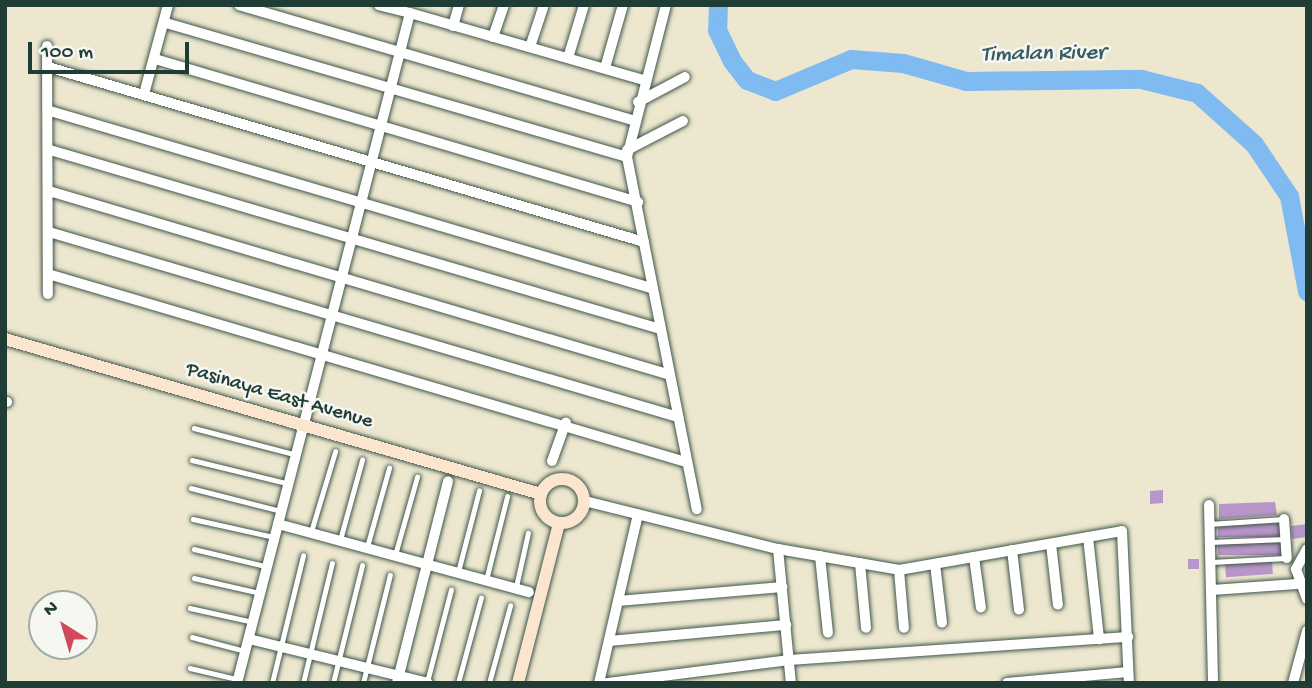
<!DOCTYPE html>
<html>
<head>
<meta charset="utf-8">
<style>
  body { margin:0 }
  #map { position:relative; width:1312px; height:688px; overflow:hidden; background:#ece7ce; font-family:"Gochi Hand",sans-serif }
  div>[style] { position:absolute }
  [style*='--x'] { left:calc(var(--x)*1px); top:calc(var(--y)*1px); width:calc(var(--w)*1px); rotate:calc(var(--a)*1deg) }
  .river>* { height:19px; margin:-9.5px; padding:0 9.5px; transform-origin:9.5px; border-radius:9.5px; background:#7fbaf1 }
  .building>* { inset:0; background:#b996c9; transform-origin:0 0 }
  .roads { filter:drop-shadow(0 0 2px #3e564b) drop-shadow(0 0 2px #3e564b) }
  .lane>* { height:4.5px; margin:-2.25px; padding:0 2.25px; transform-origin:2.25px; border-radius:2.25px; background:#fff }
  .street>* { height:10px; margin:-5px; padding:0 5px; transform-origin:5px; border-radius:5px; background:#fff }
  .secondary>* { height:12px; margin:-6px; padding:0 6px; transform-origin:6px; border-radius:6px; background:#fce5cf }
  .secondary>.ring { margin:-6px; padding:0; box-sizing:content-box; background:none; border:12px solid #fce5cf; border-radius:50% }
  span { translate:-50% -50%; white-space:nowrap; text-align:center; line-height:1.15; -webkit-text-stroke:5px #f6f6f2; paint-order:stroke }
  .street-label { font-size:21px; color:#1f3d34 }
  .water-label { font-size:23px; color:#375c63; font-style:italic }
  .frame { position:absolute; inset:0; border:7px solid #1f3d34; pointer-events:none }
  .north { position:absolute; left:28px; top:590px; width:70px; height:70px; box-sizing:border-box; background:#f6f6f2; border:2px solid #a0aca6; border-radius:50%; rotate:323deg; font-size:19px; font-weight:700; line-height:28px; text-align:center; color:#1f3d34 }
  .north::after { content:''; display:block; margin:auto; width:24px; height:32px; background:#d1495b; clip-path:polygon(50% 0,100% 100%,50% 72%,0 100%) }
  .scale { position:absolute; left:28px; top:42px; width:161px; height:32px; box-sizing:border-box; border:4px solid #1f3d34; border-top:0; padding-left:9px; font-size:21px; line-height:24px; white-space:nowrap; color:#1f3d34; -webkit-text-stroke:5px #f6f6f2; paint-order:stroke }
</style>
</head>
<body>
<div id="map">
  <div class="river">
    <i style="--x:718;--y:5;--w:25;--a:92"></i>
    <i style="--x:717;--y:30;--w:34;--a:64"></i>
    <i style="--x:732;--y:61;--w:24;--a:52"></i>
    <i style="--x:747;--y:80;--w:30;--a:21"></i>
    <i style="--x:775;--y:91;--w:82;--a:-22.8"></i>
    <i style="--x:851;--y:59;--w:52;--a:4.4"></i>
    <i style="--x:903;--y:63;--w:66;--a:15.9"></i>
    <i style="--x:966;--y:81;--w:175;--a:-0.7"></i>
    <i style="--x:1141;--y:79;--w:58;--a:14"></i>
    <i style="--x:1197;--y:93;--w:76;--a:41.8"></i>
    <i style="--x:1254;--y:144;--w:63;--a:56.1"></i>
    <i style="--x:1289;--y:196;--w:97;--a:79.3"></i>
  </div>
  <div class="building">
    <i style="clip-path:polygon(1163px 490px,1163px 503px,1150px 504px,1150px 491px)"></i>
    <i style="clip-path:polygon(1275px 502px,1277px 515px,1219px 519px,1219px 504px)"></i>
    <i style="left:1282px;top:521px;width:16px;height:64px;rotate:90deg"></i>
    <i style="clip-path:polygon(1307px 524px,1307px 537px,1292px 539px,1291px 526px)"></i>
    <i style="left:1282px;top:541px;width:14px;height:64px;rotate:90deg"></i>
    <i style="left:1188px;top:559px;width:11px;height:10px"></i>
    <i style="left:1272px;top:561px;width:13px;height:47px;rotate:86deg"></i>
  </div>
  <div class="roads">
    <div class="lane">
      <i style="--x:194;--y:428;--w:103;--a:14.6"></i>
      <i style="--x:192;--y:460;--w:97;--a:13.7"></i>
      <i style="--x:191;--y:488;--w:93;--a:14.3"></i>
      <i style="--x:193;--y:519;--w:83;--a:12.5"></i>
      <i style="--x:1209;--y:524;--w:75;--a:-3.8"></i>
      <i style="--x:311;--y:532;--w:84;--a:-73.3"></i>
      <i style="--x:340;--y:540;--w:83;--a:-74.6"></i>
      <i style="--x:1210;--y:542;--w:75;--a:-2.3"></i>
      <i style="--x:367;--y:547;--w:82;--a:-74.4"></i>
      <i style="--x:194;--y:549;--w:73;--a:13.5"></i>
      <i style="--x:395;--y:555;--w:81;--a:-74.2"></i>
      <i style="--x:1211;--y:562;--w:75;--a:-3.1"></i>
      <i style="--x:458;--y:572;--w:84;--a:-75.5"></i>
      <i style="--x:194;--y:578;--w:68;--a:12.8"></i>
      <i style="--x:486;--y:580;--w:86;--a:-75.8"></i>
      <i style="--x:516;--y:587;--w:55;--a:-77.5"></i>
      <i style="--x:190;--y:608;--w:65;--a:12.5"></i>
      <i style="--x:192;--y:637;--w:55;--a:14.8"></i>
      <i style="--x:190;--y:668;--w:48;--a:13.2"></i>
      <i style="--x:427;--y:682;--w:95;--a:-75.4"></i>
      <i style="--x:272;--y:683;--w:131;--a:-76.3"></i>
      <i style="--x:303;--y:683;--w:123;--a:-76.4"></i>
      <i style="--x:333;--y:683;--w:121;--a:-76.1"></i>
      <i style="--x:363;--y:683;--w:111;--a:-76"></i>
      <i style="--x:458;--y:683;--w:88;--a:-74.9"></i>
      <i style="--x:489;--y:683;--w:80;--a:-74.7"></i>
    </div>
    <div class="street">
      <i style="--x:239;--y:5;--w:410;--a:16.3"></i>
      <i style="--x:666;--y:5;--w:157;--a:104.4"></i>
      <i style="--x:627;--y:157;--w:359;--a:78.8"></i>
      <i style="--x:410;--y:13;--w:243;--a:16"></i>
      <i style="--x:166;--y:23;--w:480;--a:16.2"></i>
      <i style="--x:453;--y:26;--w:22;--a:-74"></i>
      <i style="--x:493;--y:37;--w:34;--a:-71"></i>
      <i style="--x:47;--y:46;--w:248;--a:89.8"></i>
      <i style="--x:530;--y:47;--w:44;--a:-71.6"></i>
      <i style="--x:568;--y:58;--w:55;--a:-73.2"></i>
      <i style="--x:155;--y:59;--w:504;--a:16.49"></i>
      <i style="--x:48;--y:67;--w:621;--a:16.36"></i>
      <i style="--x:605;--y:68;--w:66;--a:-74.1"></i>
      <i style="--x:144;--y:94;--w:92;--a:-74.9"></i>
      <i style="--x:638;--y:102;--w:53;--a:-28"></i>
      <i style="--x:50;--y:111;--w:627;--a:16.41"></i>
      <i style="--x:50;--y:150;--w:636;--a:16.35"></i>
      <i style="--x:627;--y:150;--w:63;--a:-27.4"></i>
      <i style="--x:49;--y:191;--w:645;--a:16.49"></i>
      <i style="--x:49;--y:232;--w:656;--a:16.39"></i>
      <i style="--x:48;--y:274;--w:665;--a:16.42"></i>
      <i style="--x:5;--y:402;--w:2;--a:0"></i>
      <i style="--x:552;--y:461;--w:41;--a:-70.3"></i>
      <i style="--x:585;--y:501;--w:199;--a:14"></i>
      <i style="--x:778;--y:549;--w:135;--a:84.5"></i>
      <i style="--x:1209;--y:505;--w:178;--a:88.7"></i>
      <i style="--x:1284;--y:519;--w:39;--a:86"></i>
      <i style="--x:278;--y:524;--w:260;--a:15.2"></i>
      <i style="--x:1088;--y:537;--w:103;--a:83.8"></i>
      <i style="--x:1051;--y:544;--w:61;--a:83.5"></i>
      <i style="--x:778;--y:549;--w:123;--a:9.8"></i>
      <i style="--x:899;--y:570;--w:226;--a:-9.9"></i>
      <i style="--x:1122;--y:531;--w:152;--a:87.4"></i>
      <i style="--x:1307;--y:549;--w:23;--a:119"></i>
      <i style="--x:1296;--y:569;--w:32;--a:70"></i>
      <i style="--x:1012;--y:550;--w:60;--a:83.3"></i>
      <i style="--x:820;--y:556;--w:77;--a:84.1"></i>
      <i style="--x:974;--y:557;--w:51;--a:82.2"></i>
      <i style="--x:860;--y:563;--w:65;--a:84.7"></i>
      <i style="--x:935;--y:564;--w:59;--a:83.2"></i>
      <i style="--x:899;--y:570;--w:58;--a:85.1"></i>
      <i style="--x:1212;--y:590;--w:85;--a:-4"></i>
      <i style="--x:618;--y:601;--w:165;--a:-4.9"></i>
      <i style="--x:249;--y:639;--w:184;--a:13.8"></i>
      <i style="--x:609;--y:641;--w:178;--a:-5.2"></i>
      <i style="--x:237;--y:683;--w:692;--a:-75.52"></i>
      <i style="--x:410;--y:13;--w:32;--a:-166"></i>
      <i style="--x:397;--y:683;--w:208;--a:-75.8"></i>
      <i style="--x:599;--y:683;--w:173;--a:-77"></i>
      <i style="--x:607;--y:683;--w:183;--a:-7.2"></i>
      <i style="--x:789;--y:660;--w:340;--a:-3.9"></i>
      <i style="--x:1007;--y:683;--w:121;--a:-5.2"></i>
      <i style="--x:1293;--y:683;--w:54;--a:-74.9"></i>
    </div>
    <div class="secondary">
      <i style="--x:5;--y:339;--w:558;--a:16.13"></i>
      <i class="ring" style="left:540px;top:479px;width:32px;height:32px"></i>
      <i style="--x:518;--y:683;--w:165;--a:-75.6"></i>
    </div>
  </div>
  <div class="street-label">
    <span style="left:279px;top:397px;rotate:16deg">Pasinaya East Avenue</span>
  </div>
  <div class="water-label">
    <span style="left:1043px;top:55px;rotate:-1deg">Timalan River</span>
  </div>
  <div class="frame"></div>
  <div class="north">N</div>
  <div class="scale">100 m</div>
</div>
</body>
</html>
